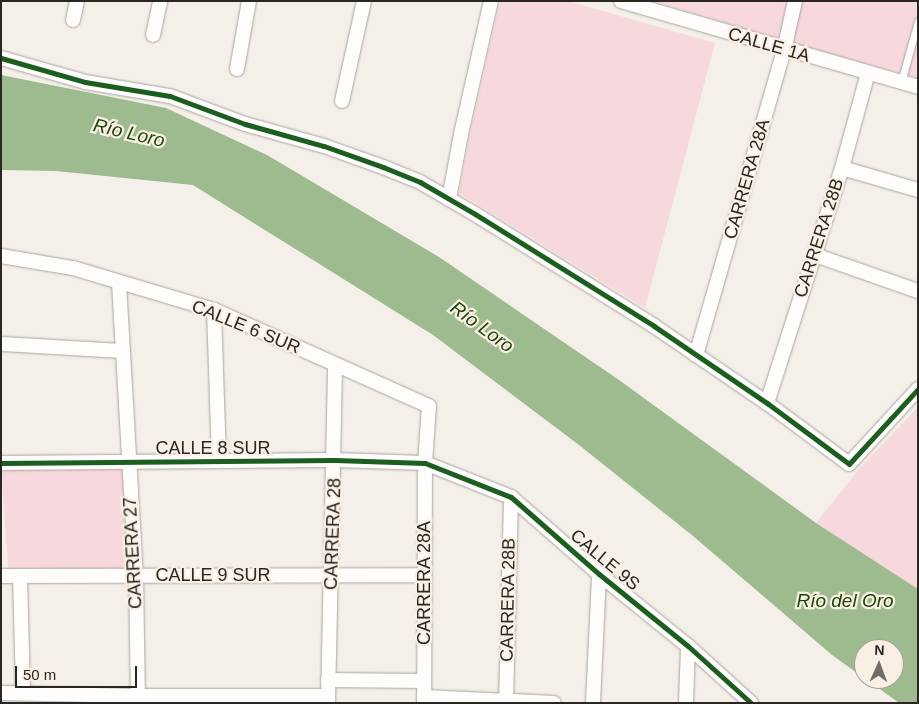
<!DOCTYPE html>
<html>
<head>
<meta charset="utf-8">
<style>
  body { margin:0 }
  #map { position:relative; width:919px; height:704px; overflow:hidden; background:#f5efe9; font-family:Helvetica,sans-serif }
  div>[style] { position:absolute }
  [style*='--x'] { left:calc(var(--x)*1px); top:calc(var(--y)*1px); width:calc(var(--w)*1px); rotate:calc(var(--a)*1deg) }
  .green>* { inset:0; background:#f7d9dd; transform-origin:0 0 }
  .water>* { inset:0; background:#9dbb8f }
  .roads { filter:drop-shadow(0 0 1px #a9a4a0) drop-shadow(0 0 1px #a9a4a0) }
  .lane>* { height:7px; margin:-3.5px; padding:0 3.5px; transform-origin:3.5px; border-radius:3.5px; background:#fefdfc }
  .street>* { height:14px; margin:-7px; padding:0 7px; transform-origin:7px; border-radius:7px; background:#fefdfc }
  .cycleway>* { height:5px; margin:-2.5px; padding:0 2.5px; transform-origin:2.5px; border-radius:2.5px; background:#1b5e20 }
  span { translate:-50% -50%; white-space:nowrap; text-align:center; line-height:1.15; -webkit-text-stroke:4.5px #faefe4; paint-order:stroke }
  .street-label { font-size:18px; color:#2a2622 }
  .water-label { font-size:19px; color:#1b4806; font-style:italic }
  .frame { position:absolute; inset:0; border:2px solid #2a2622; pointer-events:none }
  .north { position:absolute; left:854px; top:639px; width:50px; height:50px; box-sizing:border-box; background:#faefe4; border:1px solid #a79f96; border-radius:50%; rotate:2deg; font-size:14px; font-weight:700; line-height:20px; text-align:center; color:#2a2622 }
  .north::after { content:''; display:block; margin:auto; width:18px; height:22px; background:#716c68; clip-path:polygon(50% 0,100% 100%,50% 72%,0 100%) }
  .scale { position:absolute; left:15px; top:666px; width:122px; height:22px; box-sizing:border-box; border:2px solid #2a2622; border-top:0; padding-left:6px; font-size:15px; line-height:18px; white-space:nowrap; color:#2a2622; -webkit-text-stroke:4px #faefe4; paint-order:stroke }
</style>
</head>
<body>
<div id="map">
  <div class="green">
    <i style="clip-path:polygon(500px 1px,568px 1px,715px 43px,645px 308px,459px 193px,470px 134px)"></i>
    <i style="clip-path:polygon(652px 1px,918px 1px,918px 78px,788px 42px)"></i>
    <i style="clip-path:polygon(918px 407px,918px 589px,816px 523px,860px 468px)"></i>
    <i style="left:128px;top:462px;width:112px;height:127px;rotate:86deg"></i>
  </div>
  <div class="water">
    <i style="clip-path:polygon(1px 75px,166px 108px,267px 155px,439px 257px,619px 380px,816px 523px,918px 589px,918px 703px,899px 703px,866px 679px,894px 679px,894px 649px,864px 649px,864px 678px,832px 655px,693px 536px,579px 445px,433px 335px,193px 185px,56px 171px,1px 170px)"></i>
  </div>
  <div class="roads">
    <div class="lane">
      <i style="--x:901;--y:82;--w:63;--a:-74.4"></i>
    </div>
    <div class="street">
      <i style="--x:621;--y:1;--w:309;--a:16.1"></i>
      <i style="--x:73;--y:20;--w:19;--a:-78"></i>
      <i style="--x:153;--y:35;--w:35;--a:-78"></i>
      <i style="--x:1;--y:58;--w:87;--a:15.9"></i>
      <i style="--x:85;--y:82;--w:86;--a:9.4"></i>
      <i style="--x:170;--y:96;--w:80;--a:20.5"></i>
      <i style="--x:245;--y:124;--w:82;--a:15.6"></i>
      <i style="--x:324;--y:146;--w:63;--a:19.6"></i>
      <i style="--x:383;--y:167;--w:40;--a:22"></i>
      <i style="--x:420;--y:182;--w:64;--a:30.2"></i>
      <i style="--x:475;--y:214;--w:211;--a:32"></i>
      <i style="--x:654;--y:326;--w:137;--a:34.3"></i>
      <i style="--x:767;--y:403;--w:102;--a:36.6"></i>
      <i style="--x:849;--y:464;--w:102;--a:-47.4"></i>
      <i style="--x:237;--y:69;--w:69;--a:-80"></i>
      <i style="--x:342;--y:101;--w:102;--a:-77.6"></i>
      <i style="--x:842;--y:168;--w:79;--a:16.1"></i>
      <i style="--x:449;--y:199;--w:66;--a:-79.5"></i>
      <i style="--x:461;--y:134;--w:136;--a:-77.3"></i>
      <i style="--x:815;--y:255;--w:109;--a:19.3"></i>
      <i style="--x:1;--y:256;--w:73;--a:9.5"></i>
      <i style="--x:73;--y:268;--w:147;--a:16.6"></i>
      <i style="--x:214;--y:310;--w:235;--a:24.1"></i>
      <i style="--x:429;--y:406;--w:57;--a:94"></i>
      <i style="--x:425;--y:463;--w:240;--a:90.2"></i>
      <i style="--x:119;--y:283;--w:291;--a:86.7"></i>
      <i style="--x:136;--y:574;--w:129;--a:89.1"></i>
      <i style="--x:214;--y:310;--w:151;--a:88.1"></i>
      <i style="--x:1;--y:344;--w:122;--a:3.3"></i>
      <i style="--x:696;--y:355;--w:317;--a:-73.9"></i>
      <i style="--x:784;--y:50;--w:50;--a:-77.3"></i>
      <i style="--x:767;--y:403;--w:247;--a:-72.3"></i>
      <i style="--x:842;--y:168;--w:98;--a:-74.7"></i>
      <i style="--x:1;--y:463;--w:334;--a:-0.5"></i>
      <i style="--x:335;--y:460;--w:90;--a:1.9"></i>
      <i style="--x:425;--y:463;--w:92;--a:21.6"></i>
      <i style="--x:511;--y:497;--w:117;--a:41.2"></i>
      <i style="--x:599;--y:574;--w:114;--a:39"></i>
      <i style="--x:688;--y:646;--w:85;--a:42.1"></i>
      <i style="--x:1;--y:576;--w:423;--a:-0.1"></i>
      <i style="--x:20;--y:576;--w:117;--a:88.5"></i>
      <i style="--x:328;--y:680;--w:96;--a:0.6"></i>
      <i style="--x:1;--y:693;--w:137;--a:1.3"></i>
      <i style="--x:138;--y:696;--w:190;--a:0"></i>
      <i style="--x:424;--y:697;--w:130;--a:2.6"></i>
      <i style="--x:328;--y:703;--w:338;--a:-88.8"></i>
      <i style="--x:506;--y:703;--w:206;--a:-88.6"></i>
      <i style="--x:593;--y:703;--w:129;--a:-87.3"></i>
      <i style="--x:686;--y:703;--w:57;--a:-88"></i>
    </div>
  </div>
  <div class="cycleway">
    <i style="--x:1;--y:58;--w:87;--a:15.9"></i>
    <i style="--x:85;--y:82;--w:86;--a:9.4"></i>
    <i style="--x:170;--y:96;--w:80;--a:20.5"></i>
    <i style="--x:245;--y:124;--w:82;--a:15.6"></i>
    <i style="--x:324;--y:146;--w:63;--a:19.6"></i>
    <i style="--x:383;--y:167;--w:40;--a:22"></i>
    <i style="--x:420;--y:182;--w:64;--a:30.2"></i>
    <i style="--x:475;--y:214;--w:211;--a:32"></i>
    <i style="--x:654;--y:326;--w:137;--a:34.3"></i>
    <i style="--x:767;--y:403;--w:102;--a:36.6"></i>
    <i style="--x:849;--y:464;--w:102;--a:-47.4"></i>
    <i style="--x:1;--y:463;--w:334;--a:-0.5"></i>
    <i style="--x:335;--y:460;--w:90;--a:1.9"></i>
    <i style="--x:425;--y:463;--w:92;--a:21.6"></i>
    <i style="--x:511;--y:497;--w:117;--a:41.2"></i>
    <i style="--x:599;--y:574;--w:114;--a:39"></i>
    <i style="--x:688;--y:646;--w:85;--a:42.1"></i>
  </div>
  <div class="street-label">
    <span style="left:769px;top:45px;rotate:16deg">CALLE 1A</span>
    <span style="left:747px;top:179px;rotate:-74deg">CARRERA 28A</span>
    <span style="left:819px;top:238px;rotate:-72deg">CARRERA 28B</span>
    <span style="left:246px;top:327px;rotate:22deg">CALLE 6 SUR</span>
    <span style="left:213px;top:448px">CALLE 8 SUR</span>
    <span style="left:333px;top:534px;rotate:-88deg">CARRERA 28</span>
    <span style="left:133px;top:553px;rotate:-93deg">CARRERA 27</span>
    <span style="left:605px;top:560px;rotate:40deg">CALLE 9S</span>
    <span style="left:213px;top:575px">CALLE 9 SUR</span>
    <span style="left:424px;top:583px;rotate:-90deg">CARRERA 28A</span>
    <span style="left:508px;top:600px;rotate:-89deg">CARRERA 28B</span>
  </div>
  <div class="water-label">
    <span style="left:129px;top:133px;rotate:13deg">Río Loro</span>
    <span style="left:482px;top:327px;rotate:36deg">Río Loro</span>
    <span style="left:845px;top:601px">Río del Oro</span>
  </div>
  <div class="frame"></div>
  <div class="north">N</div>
  <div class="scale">50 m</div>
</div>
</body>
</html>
